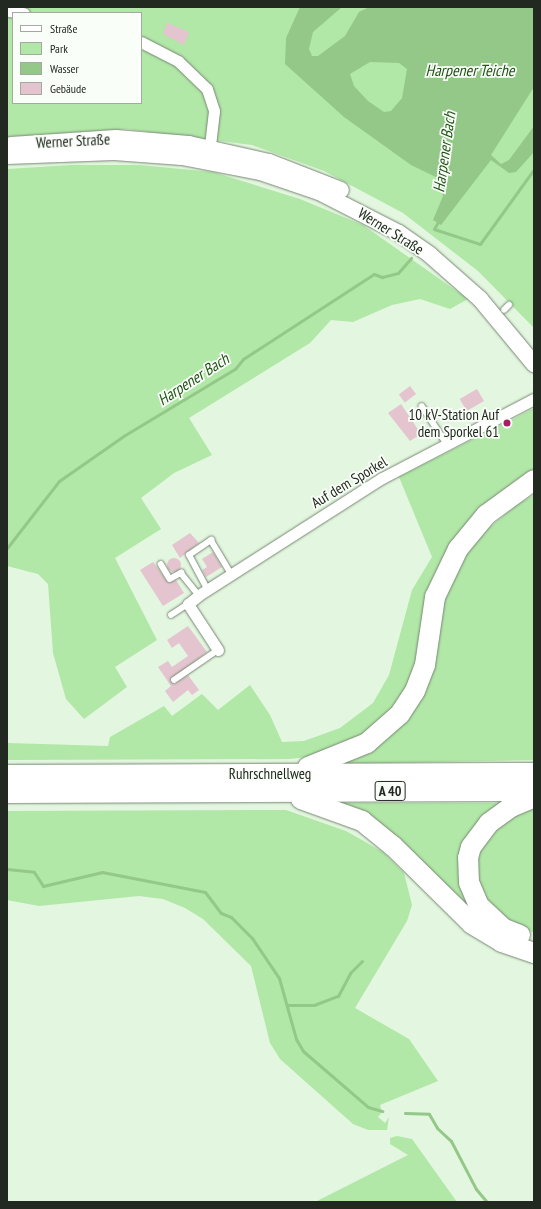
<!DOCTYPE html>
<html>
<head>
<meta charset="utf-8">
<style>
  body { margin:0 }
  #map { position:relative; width:541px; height:1209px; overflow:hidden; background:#e3f6df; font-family:"PT Sans Narrow",sans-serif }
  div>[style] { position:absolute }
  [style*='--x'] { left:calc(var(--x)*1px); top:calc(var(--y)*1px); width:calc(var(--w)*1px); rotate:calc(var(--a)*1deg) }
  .green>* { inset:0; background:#b1e7a7 }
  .water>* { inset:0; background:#93c888 }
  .stream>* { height:3px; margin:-1.5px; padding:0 1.5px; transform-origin:1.5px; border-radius:1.5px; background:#93c888 }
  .building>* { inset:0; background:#e4c5cf; transform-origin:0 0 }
  .round { border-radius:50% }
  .roads { filter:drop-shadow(0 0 1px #768772) drop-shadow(0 0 1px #768772) }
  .service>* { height:5.5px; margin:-2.75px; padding:0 2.75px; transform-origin:2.75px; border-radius:2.75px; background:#fff }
  .minor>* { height:11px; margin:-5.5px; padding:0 5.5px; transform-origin:5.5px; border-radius:5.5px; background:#fff }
  .secondary>* { height:16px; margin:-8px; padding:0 8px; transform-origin:8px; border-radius:8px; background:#fff }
  .motorway>* { height:20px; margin:-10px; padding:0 10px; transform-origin:10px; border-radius:10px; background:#fff }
  .dots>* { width:11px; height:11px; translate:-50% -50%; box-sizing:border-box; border:2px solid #fafef9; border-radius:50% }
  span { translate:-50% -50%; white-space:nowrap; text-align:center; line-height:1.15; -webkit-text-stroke:3.5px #fafef9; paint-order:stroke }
  .shield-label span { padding:1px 3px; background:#fafef9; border:1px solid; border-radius:3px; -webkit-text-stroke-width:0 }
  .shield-label { font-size:14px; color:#222920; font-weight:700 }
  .street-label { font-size:15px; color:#222920 }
  .poi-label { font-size:15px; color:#222920 }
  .right { translate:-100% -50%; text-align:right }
  .water-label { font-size:16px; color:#205315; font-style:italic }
  .frame { position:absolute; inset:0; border:8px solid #222920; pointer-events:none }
  .legend { position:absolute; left:12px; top:12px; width:130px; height:92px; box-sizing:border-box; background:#fafef9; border:1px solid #a4a9a2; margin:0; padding:5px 7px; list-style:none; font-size:12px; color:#222920 }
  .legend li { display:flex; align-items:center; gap:8px; height:20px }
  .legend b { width:20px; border:1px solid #a4a9a2 }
</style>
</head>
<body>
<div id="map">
  <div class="green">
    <i style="clip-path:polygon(evenodd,7px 7px,534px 7px,534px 328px,478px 271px,403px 213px,324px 171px,252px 145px,126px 129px,7px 137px,7px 7px,13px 13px,141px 13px,141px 103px,13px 103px,13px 13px)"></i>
    <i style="clip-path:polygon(71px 165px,139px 165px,213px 172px,300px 199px,363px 225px,468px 299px,450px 309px,420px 299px,392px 305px,353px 322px,331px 320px,310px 343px,189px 418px,212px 455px,174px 473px,141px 498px,161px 529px,115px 558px,157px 640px,115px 667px,127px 687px,84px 719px,66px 699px,53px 653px,48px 584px,38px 574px,7px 566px,7px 169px)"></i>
    <i style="clip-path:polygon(534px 408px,534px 471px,450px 545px,428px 599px,420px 662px,398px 705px,365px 736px,315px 756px,290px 759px,7px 760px,7px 743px,108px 746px,110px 737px,164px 706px,172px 716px,202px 694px,218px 710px,250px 685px,270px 715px,282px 742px,304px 741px,340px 728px,373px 703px,389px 675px,412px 590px,432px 557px,399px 477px,503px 424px,510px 424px,509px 421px)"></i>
    <i style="clip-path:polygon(534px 495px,534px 760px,335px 764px,363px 751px,439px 640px,442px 602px,472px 542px,518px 504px)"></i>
    <i style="clip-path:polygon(333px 803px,509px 803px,465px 851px,500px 934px)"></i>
    <i style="clip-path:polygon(534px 809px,534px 933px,494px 915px,475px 881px,474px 864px,485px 837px,516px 813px)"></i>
    <i style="clip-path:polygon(286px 810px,346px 831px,383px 852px,404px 873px,412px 905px,407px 921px,355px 1008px,409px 1039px,438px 1081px,380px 1105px,382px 1112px,378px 1117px,385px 1123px,389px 1117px,387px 1130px,368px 1130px,353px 1124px,280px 1059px,270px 1043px,251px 966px,203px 919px,185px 908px,163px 899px,139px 896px,39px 906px,7px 900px,7px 811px)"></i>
    <i style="clip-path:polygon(397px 1136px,412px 1139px,457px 1202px,315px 1202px,408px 1155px,390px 1144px,390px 1138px)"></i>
  </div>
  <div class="water">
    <i style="clip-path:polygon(evenodd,300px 7px,342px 7px,313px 32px,309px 49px,312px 56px,318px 56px,345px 36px,359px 12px,369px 7px,534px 7px,534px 87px,491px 155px,501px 164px,509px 160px,534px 126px,534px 152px,516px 172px,509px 173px,491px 160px,441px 225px,433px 220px,443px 196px,440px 179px,411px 165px,344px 117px,285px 64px,286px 38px,300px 7px,370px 62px,399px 63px,407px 69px,402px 98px,391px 111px,384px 112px,368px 101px,354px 86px,350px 74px,370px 62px)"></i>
  </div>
  <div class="stream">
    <i style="--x:439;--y:220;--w:10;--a:119"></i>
    <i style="--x:434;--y:229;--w:48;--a:18.1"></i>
    <i style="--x:480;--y:244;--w:92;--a:-54.2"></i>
    <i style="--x:7;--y:548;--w:85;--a:-52.2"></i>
    <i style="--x:59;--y:481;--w:80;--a:-34.9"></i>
    <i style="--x:125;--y:435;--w:128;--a:-31"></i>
    <i style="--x:235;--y:369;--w:13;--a:-51"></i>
    <i style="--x:243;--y:359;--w:156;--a:-33"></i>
    <i style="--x:374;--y:274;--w:9;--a:21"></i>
    <i style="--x:382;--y:277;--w:16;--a:-14"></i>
    <i style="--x:398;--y:273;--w:20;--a:-49"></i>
    <i style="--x:7;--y:869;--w:27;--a:6"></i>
    <i style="--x:34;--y:872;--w:17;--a:57"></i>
    <i style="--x:43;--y:886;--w:61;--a:-13.3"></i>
    <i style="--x:102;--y:872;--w:105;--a:11"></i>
    <i style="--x:205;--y:892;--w:26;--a:53"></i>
    <i style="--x:221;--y:913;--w:11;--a:22"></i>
    <i style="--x:231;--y:917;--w:30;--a:45"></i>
    <i style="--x:252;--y:938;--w:48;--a:56"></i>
    <i style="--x:279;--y:978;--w:63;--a:74.4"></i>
    <i style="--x:296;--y:1039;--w:14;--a:60"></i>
    <i style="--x:303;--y:1051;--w:86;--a:40.7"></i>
    <i style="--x:368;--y:1107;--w:15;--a:16"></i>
    <i style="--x:288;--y:1005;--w:26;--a:0"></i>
    <i style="--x:314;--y:1005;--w:26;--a:-21"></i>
    <i style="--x:338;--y:996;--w:26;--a:-62"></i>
    <i style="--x:350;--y:973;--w:17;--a:-45"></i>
    <i style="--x:405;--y:1113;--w:24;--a:2"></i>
    <i style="--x:429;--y:1114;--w:16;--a:60"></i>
    <i style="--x:437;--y:1128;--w:19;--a:43"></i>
    <i style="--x:451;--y:1141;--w:54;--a:62.5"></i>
    <i style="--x:476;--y:1189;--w:17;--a:50"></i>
  </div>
  <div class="building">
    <i style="clip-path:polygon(167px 23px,189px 32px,184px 45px,163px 34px)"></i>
    <i style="left:410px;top:386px;width:10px;height:14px;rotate:53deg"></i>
    <i style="left:477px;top:389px;width:14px;height:20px;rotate:60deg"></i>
    <i style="clip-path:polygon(401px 404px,421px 434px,410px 441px,388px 413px)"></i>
    <i style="clip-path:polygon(190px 533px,199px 543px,180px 558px,172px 545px)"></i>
    <i style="clip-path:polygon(213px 552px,222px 567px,206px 577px,202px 570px,207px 567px,202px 559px)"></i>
    <i class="round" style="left:167px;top:558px;width:14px;height:14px"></i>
    <i style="clip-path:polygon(153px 562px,167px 581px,176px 580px,184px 593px,163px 606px,140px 570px)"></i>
    <i style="clip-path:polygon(188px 626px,207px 652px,170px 681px,175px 684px,188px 675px,199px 690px,192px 695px,188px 690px,173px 702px,165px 691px,171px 686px,158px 667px,168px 661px,172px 667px,188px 656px,179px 643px,172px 648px,167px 640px)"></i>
  </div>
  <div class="roads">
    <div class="service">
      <i style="--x:504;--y:310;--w:7;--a:-45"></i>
      <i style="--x:422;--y:406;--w:45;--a:56.7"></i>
      <i style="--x:161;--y:564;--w:17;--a:59"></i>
      <i style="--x:170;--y:579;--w:13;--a:-29"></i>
      <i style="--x:181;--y:573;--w:28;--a:51"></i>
      <i style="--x:207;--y:589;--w:38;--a:-118"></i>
      <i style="--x:189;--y:555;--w:27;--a:-34"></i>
      <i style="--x:211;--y:540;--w:39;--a:59"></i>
      <i style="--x:171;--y:615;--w:20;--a:-33"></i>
      <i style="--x:174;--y:680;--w:53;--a:-34.3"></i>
    </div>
    <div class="minor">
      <i style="--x:9;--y:11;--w:15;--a:8"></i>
      <i style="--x:141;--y:42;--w:42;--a:27.2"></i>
      <i style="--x:178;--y:61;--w:40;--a:44"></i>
      <i style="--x:207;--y:89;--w:23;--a:72"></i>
      <i style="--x:214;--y:111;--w:43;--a:96.6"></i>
      <i style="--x:218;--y:650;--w:55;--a:-123.1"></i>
      <i style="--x:188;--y:604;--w:14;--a:-39"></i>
      <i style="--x:199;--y:595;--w:217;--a:-32.6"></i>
      <i style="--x:382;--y:478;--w:171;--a:-27.5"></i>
    </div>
    <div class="secondary">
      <i style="--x:11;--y:145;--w:105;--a:-3.8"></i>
      <i style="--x:116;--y:138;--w:73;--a:4.7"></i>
      <i style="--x:189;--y:144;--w:82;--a:12.7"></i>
      <i style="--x:269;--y:162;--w:77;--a:21.3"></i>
      <i style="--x:7;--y:156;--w:107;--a:-2.1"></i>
      <i style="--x:114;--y:152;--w:68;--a:4.2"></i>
      <i style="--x:182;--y:157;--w:79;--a:10.9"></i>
      <i style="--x:260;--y:172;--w:62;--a:18.7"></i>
      <i style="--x:319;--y:192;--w:90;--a:27.1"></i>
      <i style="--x:399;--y:233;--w:38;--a:35"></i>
      <i style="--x:430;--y:255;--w:67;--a:41.3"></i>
      <i style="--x:480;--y:299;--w:85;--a:50.3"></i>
    </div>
    <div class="motorway">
      <i style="--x:308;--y:767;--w:64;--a:-22.1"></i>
      <i style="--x:367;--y:743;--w:44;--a:-41.3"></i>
      <i style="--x:400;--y:714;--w:27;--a:-57"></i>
      <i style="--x:415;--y:691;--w:28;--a:-69"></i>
      <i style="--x:425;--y:665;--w:69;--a:-81.6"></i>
      <i style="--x:435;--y:597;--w:53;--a:-64.4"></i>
      <i style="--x:458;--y:549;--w:44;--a:-50.5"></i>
      <i style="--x:486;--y:515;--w:59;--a:-36.1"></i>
      <i style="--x:7;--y:775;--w:527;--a:-0.22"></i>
      <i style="--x:7;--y:793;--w:527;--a:-0.22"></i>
      <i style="--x:301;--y:799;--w:65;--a:19.8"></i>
      <i style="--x:362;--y:821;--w:40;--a:39"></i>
      <i style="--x:393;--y:846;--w:111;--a:44.6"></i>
      <i style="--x:472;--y:924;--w:35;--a:31"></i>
      <i style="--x:502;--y:942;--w:34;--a:19"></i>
      <i style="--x:520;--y:935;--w:17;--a:-159"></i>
      <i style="--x:504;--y:929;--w:34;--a:-137"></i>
      <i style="--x:479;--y:906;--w:25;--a:-113"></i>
      <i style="--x:469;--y:883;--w:25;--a:-92"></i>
      <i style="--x:468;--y:858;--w:11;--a:-75"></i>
      <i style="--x:471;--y:847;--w:30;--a:-53"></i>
      <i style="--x:489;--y:823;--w:27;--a:-36"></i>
      <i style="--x:511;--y:807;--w:25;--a:-23"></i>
    </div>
  </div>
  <div class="dots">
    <i style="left:507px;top:423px;background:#a81e63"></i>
  </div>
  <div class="shield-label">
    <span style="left:390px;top:791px">A 40</span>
  </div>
  <div class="street-label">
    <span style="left:73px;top:141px;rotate:-3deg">Werner Straße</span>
    <span style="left:391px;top:231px;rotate:32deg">Werner Straße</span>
    <span style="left:349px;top:482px;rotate:-31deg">Auf dem Sporkel</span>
    <span style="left:270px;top:774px">Ruhrschnellweg</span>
  </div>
  <div class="poi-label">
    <span class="right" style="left:499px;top:423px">10 kV-Station Auf<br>dem Sporkel 61</span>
  </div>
  <div class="water-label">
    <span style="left:470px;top:70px">Harpener Teiche</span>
    <span style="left:444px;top:152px;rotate:-82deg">Harpener Bach</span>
    <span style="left:193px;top:379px;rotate:-33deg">Harpener Bach</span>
  </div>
  <div class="frame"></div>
  <ul class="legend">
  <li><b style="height:5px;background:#fff"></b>Straße</li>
  <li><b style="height:11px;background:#b1e7a7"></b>Park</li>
  <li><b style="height:11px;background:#93c888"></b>Wasser</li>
  <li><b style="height:11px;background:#e4c5cf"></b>Gebäude</li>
  </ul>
</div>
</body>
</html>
